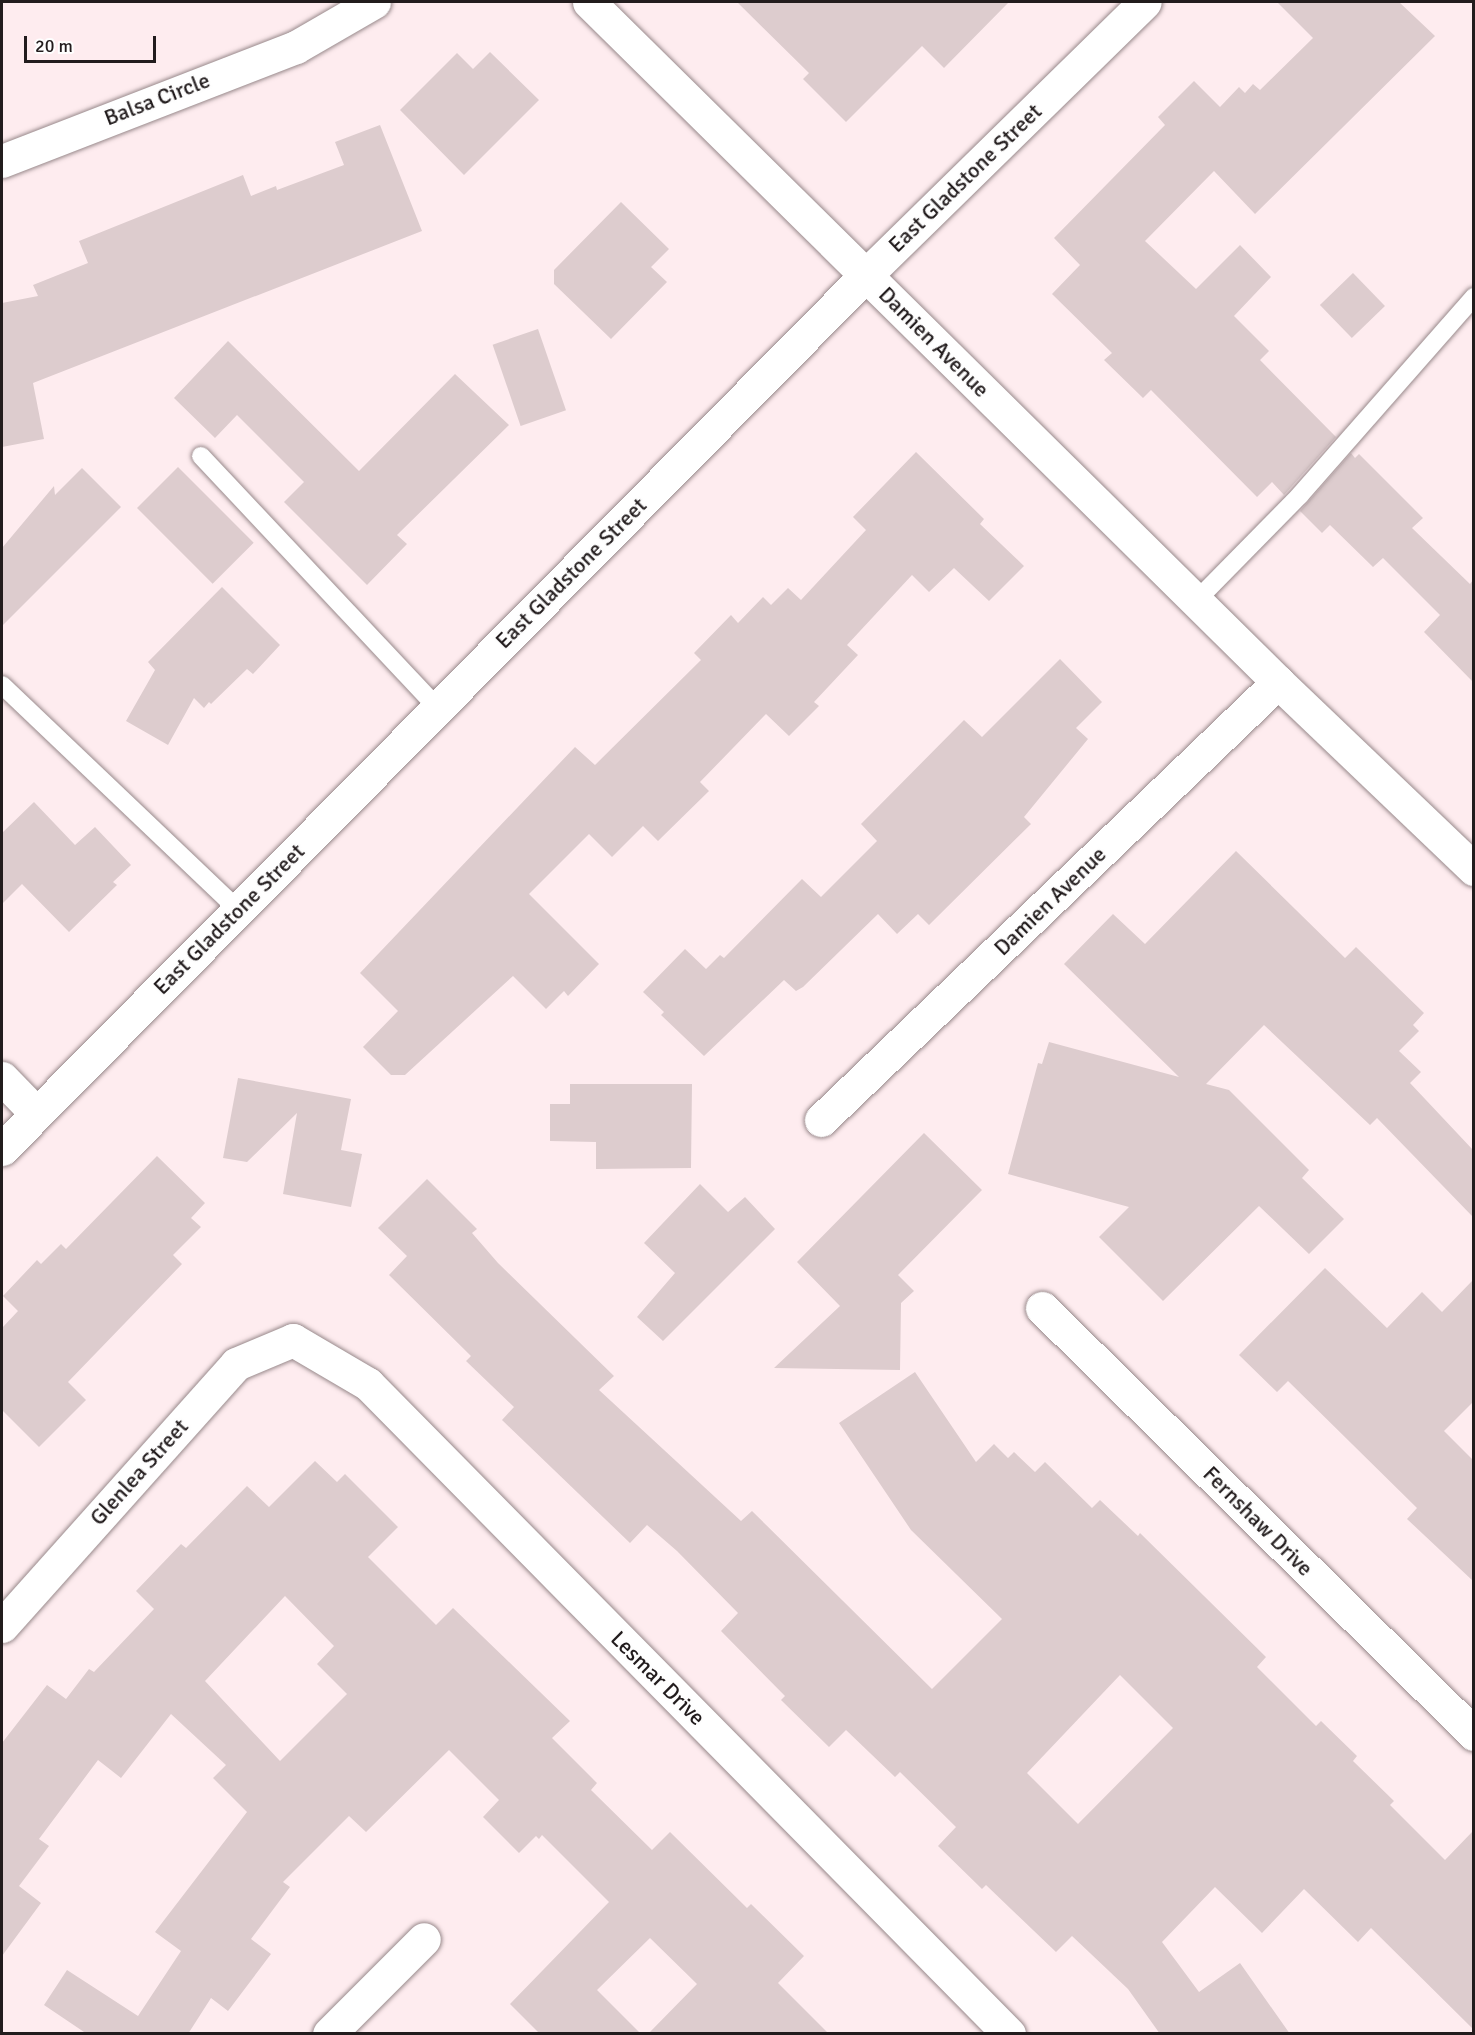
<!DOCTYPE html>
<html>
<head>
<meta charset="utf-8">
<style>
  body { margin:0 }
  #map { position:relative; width:1475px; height:2035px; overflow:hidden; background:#feecef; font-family:Signika,sans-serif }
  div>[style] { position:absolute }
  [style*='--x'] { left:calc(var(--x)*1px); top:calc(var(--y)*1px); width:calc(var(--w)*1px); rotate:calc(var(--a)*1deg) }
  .building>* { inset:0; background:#ddccce; transform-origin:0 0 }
  .roads { filter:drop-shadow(0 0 2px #98898b) drop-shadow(0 0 2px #98898b) }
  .service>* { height:18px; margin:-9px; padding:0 9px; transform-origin:9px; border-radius:9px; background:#fff }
  .minor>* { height:33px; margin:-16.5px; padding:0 16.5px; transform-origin:16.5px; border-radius:16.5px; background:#fff }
  .tertiary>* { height:33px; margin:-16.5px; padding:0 16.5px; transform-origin:16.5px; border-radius:16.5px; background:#fff }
  .secondary>* { height:33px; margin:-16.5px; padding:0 16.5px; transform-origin:16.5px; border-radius:16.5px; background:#fff }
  span { translate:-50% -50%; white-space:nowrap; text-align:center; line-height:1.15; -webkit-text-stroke:5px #fefefe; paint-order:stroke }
  .street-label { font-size:22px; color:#221c1d }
  .frame { position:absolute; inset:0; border:3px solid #221c1d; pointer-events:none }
  .scale { position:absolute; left:24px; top:36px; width:132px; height:27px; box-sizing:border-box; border:3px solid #221c1d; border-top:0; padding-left:8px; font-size:18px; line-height:21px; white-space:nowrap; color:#221c1d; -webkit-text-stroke:4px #fefefe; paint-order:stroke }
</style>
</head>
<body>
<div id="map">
  <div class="building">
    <i style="clip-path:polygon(737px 2px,1009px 2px,944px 68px,922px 46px,846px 122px,803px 79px,809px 73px)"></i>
    <i style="clip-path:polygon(1277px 2px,1399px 2px,1435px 36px,1255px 214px,1214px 171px,1145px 241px,1196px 289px,1240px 245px,1271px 277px,1234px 316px,1269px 351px,1260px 360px,1336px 437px,1284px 495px,1272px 482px,1257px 497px,1151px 390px,1143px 398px,1104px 360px,1112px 353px,1052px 294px,1080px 265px,1054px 238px,1165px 125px,1158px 117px,1194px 81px,1220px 107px,1239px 87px,1245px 93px,1253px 84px,1260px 90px,1313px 38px)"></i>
    <i style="clip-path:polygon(490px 52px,539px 100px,464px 175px,400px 110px,457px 53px,473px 69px)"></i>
    <i style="clip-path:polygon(380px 125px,422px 231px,33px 383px,44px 439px,2px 447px,2px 303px,38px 296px,33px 285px,88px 263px,79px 241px,243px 175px,251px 196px,276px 186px,277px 190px,344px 165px,335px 142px)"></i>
    <i style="clip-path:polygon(621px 202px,669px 249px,651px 267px,667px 282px,611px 339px,554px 284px,554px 270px)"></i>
    <i style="left:1353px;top:273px;width:46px;height:46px;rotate:46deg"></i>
    <i style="left:538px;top:329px;width:86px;height:48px;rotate:71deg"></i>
    <i style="clip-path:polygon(228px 341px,359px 471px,455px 374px,509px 425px,397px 535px,407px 544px,367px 585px,284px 502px,304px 482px,237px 415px,215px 438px,174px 398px)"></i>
    <i style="clip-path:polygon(916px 452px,984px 519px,980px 524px,1024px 566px,989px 601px,954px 568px,929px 592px,912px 575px,847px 645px,858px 655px,814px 702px,819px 706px,789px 736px,766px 714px,700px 782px,709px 791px,658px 841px,643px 826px,612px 857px,589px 834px,529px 894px,599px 964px,568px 996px,564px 991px,546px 1009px,513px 976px,405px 1075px,391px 1075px,363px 1047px,398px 1011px,360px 973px,575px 747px,595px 765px,701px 660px,694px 653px,731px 615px,738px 623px,763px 597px,771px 605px,788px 588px,801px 600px,866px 530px,853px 517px)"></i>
    <i style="clip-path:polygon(1351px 453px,1355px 458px,1359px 454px,1423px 518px,1412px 528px,1470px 584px,1473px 580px,1473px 682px,1424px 632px,1440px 615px,1383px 558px,1373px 567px,1330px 525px,1322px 533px,1300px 511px)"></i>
    <i style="left:178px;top:467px;width:107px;height:58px;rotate:45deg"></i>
    <i style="clip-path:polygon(82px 468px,121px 507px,2px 626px,2px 548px,54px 486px,55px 495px)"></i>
    <i style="clip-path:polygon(222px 587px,280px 645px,253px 674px,247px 669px,211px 704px,209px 702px,204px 708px,194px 698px,168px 745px,126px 721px,155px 670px,148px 662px)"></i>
    <i style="clip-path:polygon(1060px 659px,1102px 702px,1076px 728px,1088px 739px,1024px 817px,1031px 824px,929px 925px,918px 914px,897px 934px,878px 914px,803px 987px,796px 991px,784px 980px,704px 1056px,661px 1015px,664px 1012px,643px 992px,685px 949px,706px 969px,720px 955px,724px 958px,802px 879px,821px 897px,877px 841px,861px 824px,964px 720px,982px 737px)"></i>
    <i style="clip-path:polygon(34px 802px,75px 845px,95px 827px,131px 865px,113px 882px,117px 885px,69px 932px,22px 884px,2px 904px,2px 833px)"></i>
    <i style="clip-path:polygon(1236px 851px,1345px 958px,1356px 947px,1424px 1013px,1413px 1025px,1419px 1031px,1399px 1051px,1421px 1072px,1410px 1083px,1473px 1150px,1473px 1217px,1377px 1118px,1370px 1125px,1264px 1025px,1206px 1084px,1229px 1090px,1309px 1170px,1302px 1178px,1344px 1219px,1309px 1254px,1259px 1206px,1163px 1301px,1099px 1237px,1129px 1207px,1008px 1174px,1038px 1063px,1042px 1064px,1049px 1042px,1179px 1077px,1064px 964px,1113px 914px,1145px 944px)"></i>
    <i style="clip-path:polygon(238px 1078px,351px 1099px,341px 1150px,362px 1154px,351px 1207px,283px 1194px,297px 1113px,247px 1162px,223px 1158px)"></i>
    <i style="clip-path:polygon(570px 1084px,692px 1084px,691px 1168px,596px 1169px,596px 1142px,550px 1141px,550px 1104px,570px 1104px)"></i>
    <i style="clip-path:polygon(924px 1133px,982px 1190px,898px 1275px,914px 1291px,901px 1303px,900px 1370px,774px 1368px,840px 1306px,797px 1262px)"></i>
    <i style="clip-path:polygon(157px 1156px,205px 1203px,191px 1218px,201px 1227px,173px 1255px,182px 1264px,68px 1382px,86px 1400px,39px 1447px,2px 1410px,2px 1328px,18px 1311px,3px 1296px,37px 1260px,41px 1264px,61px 1244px,66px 1249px)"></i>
    <i style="clip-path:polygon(evenodd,427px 1179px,477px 1229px,472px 1233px,498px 1263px,614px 1376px,599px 1390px,741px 1521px,752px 1511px,932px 1689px,1002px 1619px,911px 1530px,839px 1423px,915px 1372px,976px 1462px,994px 1444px,1008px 1458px,1014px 1452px,1035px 1472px,1045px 1462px,1092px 1508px,1100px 1500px,1138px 1536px,1140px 1533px,1266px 1657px,1257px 1667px,1316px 1726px,1321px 1721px,1357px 1756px,1353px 1761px,1394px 1801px,1390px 1805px,1445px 1860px,1473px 1831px,1473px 2029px,1371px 1928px,1358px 1942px,1304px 1889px,1262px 1933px,1215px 1887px,1162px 1942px,1199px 1992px,1240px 1963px,1290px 2034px,1160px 2034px,1128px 1989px,1072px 1936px,1056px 1952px,986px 1885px,982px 1889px,938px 1846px,956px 1827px,900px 1772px,895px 1777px,846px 1730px,829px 1747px,781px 1700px,785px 1696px,721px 1631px,738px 1613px,677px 1551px,647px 1525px,630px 1543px,502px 1420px,514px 1407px,466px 1361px,471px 1356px,389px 1275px,407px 1256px,378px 1228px,427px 1179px,1120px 1675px,1173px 1728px,1078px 1824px,1027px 1773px,1120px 1675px)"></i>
    <i style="clip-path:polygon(700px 1184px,728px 1212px,745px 1197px,775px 1229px,663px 1341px,637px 1317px,675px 1273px,644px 1243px)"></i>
    <i style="clip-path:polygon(1325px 1268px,1387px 1328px,1422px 1292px,1442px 1312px,1473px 1280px,1473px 1402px,1444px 1431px,1473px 1460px,1473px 1581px,1407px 1519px,1417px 1508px,1288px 1381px,1277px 1392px,1239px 1355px)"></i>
    <i style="clip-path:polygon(evenodd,315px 1461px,337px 1482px,345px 1474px,398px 1527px,368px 1557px,436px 1625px,453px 1608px,570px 1721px,552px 1738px,597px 1783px,591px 1790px,652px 1850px,670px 1832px,747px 1908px,751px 1904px,804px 1956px,778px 1983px,829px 2034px,648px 2034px,697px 1984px,650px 1938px,597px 1990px,641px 2034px,540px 2034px,510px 2004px,609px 1902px,542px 1835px,539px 1839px,536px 1836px,519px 1853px,483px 1817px,499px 1800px,449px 1750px,366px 1832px,349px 1816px,283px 1882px,290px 1887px,251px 1939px,271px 1954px,228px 2011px,211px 1998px,188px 2034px,87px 2034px,44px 2005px,67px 1970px,138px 2016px,181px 1951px,155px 1932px,247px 1812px,213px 1778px,226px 1765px,171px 1714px,121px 1778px,98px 1760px,39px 1839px,49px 1846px,19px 1886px,41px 1903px,2px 1956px,2px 1743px,47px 1685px,66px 1699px,89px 1669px,94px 1672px,154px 1609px,136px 1591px,181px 1544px,186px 1548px,247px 1486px,269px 1507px,315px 1461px,285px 1596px,334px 1646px,317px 1664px,347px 1694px,280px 1761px,205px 1681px,285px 1596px)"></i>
  </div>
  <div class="roads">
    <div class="service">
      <i style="--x:201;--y:456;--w:346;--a:46.8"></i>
      <i style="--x:1196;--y:601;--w:148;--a:-45.5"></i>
      <i style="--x:1300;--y:495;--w:264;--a:-48.7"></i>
      <i style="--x:2;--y:685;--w:326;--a:43.6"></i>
    </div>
    <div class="minor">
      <i style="--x:2;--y:161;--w:315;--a:-21.2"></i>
      <i style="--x:296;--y:47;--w:90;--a:-30"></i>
      <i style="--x:2;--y:1078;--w:49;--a:45.8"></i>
      <i style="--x:821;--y:1120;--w:633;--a:-43.78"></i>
      <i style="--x:1042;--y:1308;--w:607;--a:44.6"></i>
      <i style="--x:2;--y:1626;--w:351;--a:-48.2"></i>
      <i style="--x:236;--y:1364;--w:62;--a:-22.8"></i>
      <i style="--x:293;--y:1340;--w:87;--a:30.4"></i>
      <i style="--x:368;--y:1384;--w:913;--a:45.4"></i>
      <i style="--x:329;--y:2034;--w:134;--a:-45"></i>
    </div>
    <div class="tertiary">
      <i style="--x:2;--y:1149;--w:1229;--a:-45.33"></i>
      <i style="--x:866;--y:275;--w:390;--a:-44.4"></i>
    </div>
    <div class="secondary">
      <i style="--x:589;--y:2;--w:968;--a:44.62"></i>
      <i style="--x:1278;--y:682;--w:271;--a:43.7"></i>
    </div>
  </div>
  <div class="street-label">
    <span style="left:157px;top:99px;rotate:-21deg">Balsa Circle</span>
    <span style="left:965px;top:178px;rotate:-44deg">East Gladstone Street</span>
    <span style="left:934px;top:342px;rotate:45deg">Damien Avenue</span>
    <span style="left:571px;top:573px;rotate:-45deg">East Gladstone Street</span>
    <span style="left:1050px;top:901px;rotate:-44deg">Damien Avenue</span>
    <span style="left:229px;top:919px;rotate:-45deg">East Gladstone Street</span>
    <span style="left:139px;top:1472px;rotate:-48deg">Glenlea Street</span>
    <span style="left:1258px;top:1521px;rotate:45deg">Fernshaw Drive</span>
    <span style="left:658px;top:1678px;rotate:45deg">Lesmar Drive</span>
  </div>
  <div class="frame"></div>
  <div class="scale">20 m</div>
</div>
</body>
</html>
